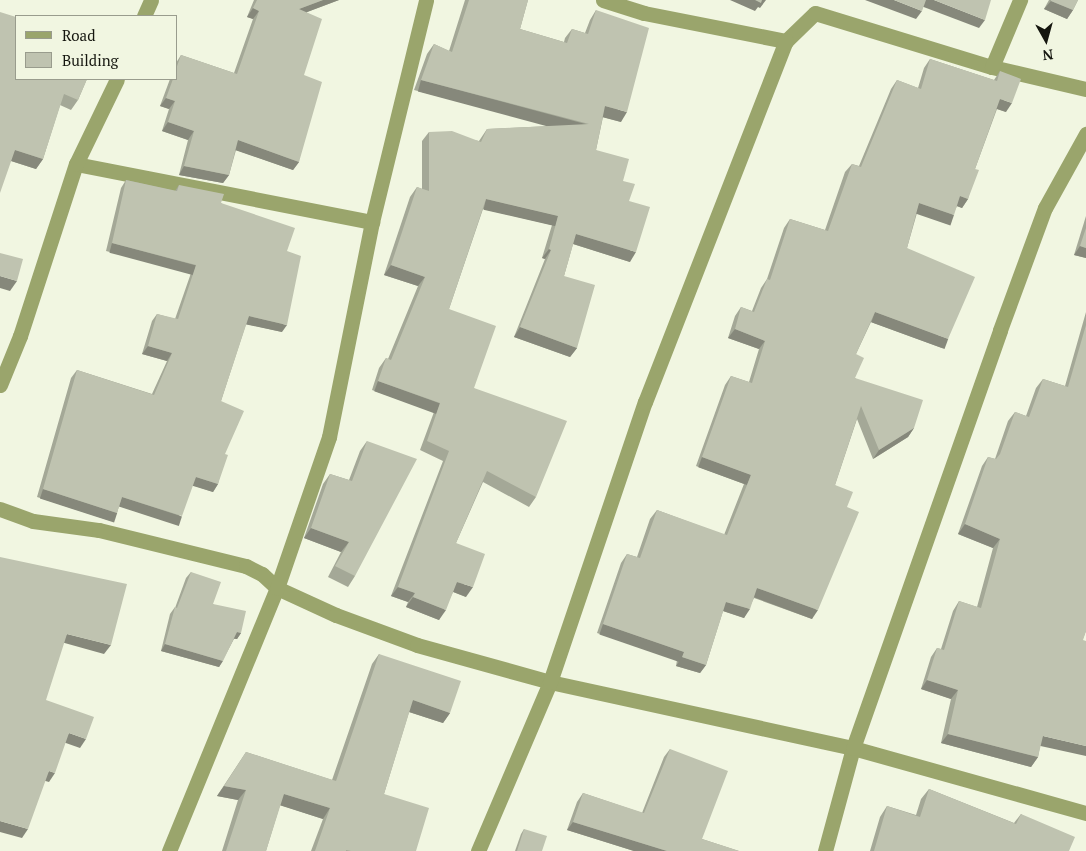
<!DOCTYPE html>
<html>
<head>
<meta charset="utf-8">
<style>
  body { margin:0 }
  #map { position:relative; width:1086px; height:851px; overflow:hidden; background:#f1f6e1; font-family:"PT Serif",serif }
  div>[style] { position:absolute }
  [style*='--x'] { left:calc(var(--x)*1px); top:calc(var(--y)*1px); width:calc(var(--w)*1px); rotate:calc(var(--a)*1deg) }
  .minor>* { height:15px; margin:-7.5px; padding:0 7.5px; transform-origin:7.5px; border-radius:7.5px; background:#9aa56c }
  .wall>* { inset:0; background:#a4a897 }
  .shaded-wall>* { inset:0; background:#86887b; transform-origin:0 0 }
  .building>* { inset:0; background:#bfc3b0 }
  span { translate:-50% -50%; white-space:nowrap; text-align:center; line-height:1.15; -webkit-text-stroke:4px #f1f6e1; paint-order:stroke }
  .legend { position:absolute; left:15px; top:15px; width:162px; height:65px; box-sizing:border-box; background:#f1f6e1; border:1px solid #999c8d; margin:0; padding:6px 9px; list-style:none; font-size:15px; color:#15160f }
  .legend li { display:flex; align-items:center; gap:10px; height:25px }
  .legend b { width:25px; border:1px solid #999c8d }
  .north { position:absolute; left:1021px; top:15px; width:50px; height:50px; -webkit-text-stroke:4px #f1f6e1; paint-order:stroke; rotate:173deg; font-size:14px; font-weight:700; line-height:20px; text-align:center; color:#15160f }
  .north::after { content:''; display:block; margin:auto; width:18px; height:22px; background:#15160f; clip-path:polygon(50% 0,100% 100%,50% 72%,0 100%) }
</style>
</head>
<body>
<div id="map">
  <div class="minor">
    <i style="--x:603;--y:0;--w:43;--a:17.6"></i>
    <i style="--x:644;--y:13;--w:145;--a:11.2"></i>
    <i style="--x:786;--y:41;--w:40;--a:-44"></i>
    <i style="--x:815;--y:13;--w:185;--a:17"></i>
    <i style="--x:992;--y:67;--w:97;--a:13.2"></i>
    <i style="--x:144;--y:16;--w:17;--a:-66"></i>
    <i style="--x:992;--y:67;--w:73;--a:-67.3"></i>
    <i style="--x:76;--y:164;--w:302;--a:11.1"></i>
    <i style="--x:0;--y:385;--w:53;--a:-67.8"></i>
    <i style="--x:20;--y:336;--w:181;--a:-72"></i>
    <i style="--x:76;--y:164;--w:94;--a:-64.2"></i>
    <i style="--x:0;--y:509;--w:35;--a:20"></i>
    <i style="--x:33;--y:521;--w:67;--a:7.8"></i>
    <i style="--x:99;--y:530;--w:151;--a:13.8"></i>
    <i style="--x:246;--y:566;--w:18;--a:27"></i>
    <i style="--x:262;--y:574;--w:21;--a:43"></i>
    <i style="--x:277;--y:588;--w:65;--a:24.6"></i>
    <i style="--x:336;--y:615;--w:86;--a:20.3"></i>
    <i style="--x:417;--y:645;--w:138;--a:15.5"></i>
    <i style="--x:550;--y:682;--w:310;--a:12.3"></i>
    <i style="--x:853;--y:748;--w:242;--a:15.6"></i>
    <i style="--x:169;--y:851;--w:284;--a:-67.7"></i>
    <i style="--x:277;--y:588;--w:160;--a:-71"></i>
    <i style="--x:329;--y:437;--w:219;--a:-78.7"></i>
    <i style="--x:372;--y:222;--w:228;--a:-76.3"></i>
    <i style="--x:478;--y:851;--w:184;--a:-66.9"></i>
    <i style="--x:550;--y:682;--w:296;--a:-71.3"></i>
    <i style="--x:645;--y:402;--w:388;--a:-68.7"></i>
    <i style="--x:825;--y:851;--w:107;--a:-74.8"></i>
    <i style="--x:853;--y:748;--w:443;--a:-70.6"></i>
    <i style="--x:1000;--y:330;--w:130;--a:-69.8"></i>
    <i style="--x:1045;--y:208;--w:85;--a:-61"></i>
  </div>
  <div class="wall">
    <i style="clip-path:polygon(254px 0,339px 0,307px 12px,299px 162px,293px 170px,236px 150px,229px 175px,223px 183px,179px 175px,188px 140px,162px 131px,169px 109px,160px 106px,170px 79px,176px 79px,176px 63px,181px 55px,234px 73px,253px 19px,247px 17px)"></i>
    <i style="clip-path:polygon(465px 0,528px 0,520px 29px,564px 42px,565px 38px,572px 29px,585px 33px,590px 20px,596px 10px,621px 122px,603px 117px,596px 150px,623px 181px,629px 201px,630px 262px,573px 244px,564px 276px,577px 348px,570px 357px,514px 337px,545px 259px,542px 258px,552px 225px,483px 209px,449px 309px,474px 388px,536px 497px,529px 507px,483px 482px,456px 543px,466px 597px,453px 592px,439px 620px,406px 607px,408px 602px,391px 596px,443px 461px,420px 450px,434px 412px,372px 390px,379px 368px,386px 358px,388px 359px,418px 286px,384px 275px,410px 197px,417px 187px,422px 189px,422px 141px,429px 132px,479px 141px,487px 129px,552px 126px,414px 90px,427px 54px,434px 44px,449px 51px)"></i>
    <i style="clip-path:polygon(1049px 0,1078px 0,1073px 10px,1067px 19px,1044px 9px)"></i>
    <i style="clip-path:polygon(930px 59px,994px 80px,1000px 71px,1006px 112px,997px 109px,975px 169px,968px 199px,962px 208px,957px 206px,948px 224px,917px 213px,907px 248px,942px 348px,871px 322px,856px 354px,855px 378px,914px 428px,908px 437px,873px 459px,857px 419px,835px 485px,847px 507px,812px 619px,754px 598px,744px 618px,723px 611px,706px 665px,700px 673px,676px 666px,677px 660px,597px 633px,621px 563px,627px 554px,637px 557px,650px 519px,657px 510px,724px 535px,744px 484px,696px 466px,725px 385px,731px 376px,749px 382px,759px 349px,728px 338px,735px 316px,741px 307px,752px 311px,761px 288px,767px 279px,784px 228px,790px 219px,825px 230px,845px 172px,852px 164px,859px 166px,891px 89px,897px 80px,918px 88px,924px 68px)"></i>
    <i style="clip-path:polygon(16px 79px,87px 79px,78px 100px,71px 110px,60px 105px,43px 159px,36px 169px,11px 161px)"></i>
    <i style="clip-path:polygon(126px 180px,175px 191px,179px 185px,221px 203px,287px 251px,282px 332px,246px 324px,221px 401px,225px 454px,218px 484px,213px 492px,192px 485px,176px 524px,119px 506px,117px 513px,111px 521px,37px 497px,71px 378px,77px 370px,152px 394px,167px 361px,142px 354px,152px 321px,157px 314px,175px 319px,191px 273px,106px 251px,121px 188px)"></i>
    <i style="clip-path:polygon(1086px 216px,1086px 258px,1074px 255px)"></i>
    <i style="clip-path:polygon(1086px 312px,1086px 631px,1040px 746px,1038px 757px,1031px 767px,941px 743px,951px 699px,921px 689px,931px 657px,937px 648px,941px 649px,953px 611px,959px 601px,977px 607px,993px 548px,958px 534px,982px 466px,988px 457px,995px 459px,1008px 421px,1015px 412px,1026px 416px,1036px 388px,1043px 379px,1065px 386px)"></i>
    <i style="clip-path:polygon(367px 441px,355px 576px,348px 587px,328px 577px,341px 552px,304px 538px,323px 484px,330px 474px,349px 480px,360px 451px)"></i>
    <i style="clip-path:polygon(191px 572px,213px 604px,241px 633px,237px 639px,234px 639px,219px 667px,161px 651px,170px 614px,175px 607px,175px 608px,186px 578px)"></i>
    <i style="clip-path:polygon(379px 654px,450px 713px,443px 723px,409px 712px,384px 794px,416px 851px,311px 851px,323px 819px,280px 805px,266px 851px,222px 851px,238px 800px,217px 796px,246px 752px,332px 780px,372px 664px)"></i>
    <i style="clip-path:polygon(670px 749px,702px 839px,739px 851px,634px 851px,567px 830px,577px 802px,583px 793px,642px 813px,664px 757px)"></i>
    <i style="clip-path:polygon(929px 789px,1014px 823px,1021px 814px,1069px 851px,870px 851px,880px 817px,887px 806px,916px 815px,921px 799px)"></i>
    <i style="clip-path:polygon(524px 829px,542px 851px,515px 851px,521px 834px)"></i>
  </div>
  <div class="shaded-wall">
    <i style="clip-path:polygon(323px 0,339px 0,294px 17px,299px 9px)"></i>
    <i style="clip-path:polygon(730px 0,766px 0,760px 8px,758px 7px,755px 11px)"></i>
    <i style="clip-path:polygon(865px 0,894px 0,922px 11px,916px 19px)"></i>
    <i style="clip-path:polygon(925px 0,934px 0,985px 20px,979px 28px,921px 6px)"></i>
    <i style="clip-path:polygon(1051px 1px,1073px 10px,1067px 19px,1044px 9px)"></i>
    <i style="clip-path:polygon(253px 8px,259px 11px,253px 19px,247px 17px)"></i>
    <i style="left:421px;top:80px;width:174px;height:12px;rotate:15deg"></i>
    <i style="clip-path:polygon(166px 98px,175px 101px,169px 109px,160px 106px)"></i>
    <i style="clip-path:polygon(1000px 99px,1012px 103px,1006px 112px,994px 108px)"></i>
    <i style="clip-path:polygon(605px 106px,627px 112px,621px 122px,598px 116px)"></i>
    <i style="clip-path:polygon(168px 122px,194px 131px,188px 140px,162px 131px)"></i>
    <i style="clip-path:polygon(238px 140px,299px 162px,293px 170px,232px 149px)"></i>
    <i style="clip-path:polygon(15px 150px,43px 159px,36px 169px,8px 160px)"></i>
    <i style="clip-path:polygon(184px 166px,229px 175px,223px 183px,179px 175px)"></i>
    <i style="clip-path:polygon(960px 196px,968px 199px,962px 208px,954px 205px)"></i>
    <i style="left:486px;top:199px;width:74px;height:11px;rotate:13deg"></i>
    <i style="left:919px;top:203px;width:37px;height:11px;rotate:19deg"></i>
    <i style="clip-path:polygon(576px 234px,636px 252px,630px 262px,570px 243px)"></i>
    <i style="left:112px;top:243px;width:87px;height:10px;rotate:15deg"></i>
    <i style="clip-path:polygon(1080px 246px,1086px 248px,1086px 258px,1074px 255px)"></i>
    <i style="clip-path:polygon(549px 249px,551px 250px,545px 259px,542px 258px)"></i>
    <i style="clip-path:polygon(391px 265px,425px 277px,418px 286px,384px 275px)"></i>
    <i style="clip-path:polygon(0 276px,17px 281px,10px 291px,0 288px)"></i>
    <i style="left:875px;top:312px;width:78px;height:11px;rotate:20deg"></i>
    <i style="clip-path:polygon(249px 316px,287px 325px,282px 332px,244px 324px)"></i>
    <i style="clip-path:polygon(520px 327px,577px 348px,570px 357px,514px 337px)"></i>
    <i style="clip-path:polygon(735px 329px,765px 341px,759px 349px,728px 338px)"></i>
    <i style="clip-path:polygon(148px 346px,172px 353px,167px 361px,142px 354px)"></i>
    <i style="left:378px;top:381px;width:66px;height:11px;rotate:20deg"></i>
    <i style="clip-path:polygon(914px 428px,908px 437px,873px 459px,879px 450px)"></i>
    <i style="left:702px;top:457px;width:52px;height:11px;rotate:20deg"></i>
    <i style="clip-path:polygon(196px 477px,218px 484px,213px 492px,190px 485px)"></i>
    <i style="left:43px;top:489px;width:78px;height:10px;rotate:18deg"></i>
    <i style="left:122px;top:497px;width:63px;height:10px;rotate:18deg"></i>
    <i style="clip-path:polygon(965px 524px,1000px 539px,993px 548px,958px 534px)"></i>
    <i style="clip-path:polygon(311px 528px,349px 542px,341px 552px,304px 538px)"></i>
    <i style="clip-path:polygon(457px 582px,473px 587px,466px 597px,451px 591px)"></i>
    <i style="clip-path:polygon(398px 587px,415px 593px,408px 602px,391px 596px)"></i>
    <i style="clip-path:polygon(757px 588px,818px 610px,812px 619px,751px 596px)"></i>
    <i style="clip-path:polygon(413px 597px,446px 610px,439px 620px,406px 607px)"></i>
    <i style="clip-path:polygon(726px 602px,750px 609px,744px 618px,720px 610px)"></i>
    <i style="left:603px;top:624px;width:86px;height:11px;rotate:19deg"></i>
    <i style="clip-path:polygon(237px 632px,241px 633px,237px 639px,232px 638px)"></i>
    <i style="clip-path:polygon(67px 634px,111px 645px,104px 654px,61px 642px)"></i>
    <i style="clip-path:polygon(165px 644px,223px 661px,219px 667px,161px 651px)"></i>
    <i style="clip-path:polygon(682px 657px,706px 665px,700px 673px,676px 666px)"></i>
    <i style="clip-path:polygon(927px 680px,958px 690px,951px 699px,921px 689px)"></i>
    <i style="clip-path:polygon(413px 700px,450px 713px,443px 723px,406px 711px)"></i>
    <i style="clip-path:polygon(69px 733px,86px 739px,80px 748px,63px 742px)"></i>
    <i style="clip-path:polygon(948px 734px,1038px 757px,1031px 767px,941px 743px)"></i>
    <i style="clip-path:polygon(1043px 736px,1086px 746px,1086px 756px,1036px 745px)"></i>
    <i style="clip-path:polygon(49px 771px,55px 773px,49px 782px,42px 780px)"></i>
    <i style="clip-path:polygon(224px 786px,246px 790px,238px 800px,217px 796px)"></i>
    <i style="clip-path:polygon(284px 794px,330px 808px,323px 819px,276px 804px)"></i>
    <i style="clip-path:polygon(0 821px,28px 829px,22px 838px,0 832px)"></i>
    <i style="clip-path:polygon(573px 822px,667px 851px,634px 851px,567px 830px)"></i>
  </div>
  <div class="building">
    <i style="clip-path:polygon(257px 0,323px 0,299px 9px,322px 19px,304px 75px,322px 82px,299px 162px,238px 140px,229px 175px,184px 166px,194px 131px,168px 122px,175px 101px,166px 98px,173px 79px,176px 79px,176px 69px,181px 55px,237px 74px,259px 11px,253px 8px)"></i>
    <i style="clip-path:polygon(469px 0,528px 0,520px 29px,567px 43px,572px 29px,588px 34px,596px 10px,649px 28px,627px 112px,605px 106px,596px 150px,629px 159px,623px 181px,635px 184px,629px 201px,650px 207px,636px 252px,576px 234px,564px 276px,595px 285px,577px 348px,520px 327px,551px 250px,549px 249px,558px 216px,486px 199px,449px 309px,496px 326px,474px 388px,567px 421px,536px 497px,487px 471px,456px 543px,485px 554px,473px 587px,457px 582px,446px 610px,413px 597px,415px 593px,398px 587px,449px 451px,427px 441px,440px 403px,378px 381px,386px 358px,391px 360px,425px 277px,391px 265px,417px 187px,429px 191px,429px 132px,452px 131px,481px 142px,487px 129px,589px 124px,421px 80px,434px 44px,452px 52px)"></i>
    <i style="clip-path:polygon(755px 0,762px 0,761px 3px)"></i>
    <i style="clip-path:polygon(894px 0,926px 0,922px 11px)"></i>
    <i style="clip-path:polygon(934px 0,991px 0,985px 20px)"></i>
    <i style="clip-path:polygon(1051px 0,1078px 0,1073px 10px,1051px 1px)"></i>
    <i style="clip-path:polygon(0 12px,16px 17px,16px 79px,87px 79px,78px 100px,64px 94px,43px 159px,15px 150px,0 193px)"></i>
    <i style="clip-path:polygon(930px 59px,997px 81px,1000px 71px,1021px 79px,1012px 103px,1000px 99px,975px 169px,979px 170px,968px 199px,960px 196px,954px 215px,919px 203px,907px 248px,975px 277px,948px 339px,875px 312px,856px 354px,864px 358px,855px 378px,923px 400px,914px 428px,879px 450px,861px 406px,835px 485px,853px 492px,847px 507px,859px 512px,818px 610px,757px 588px,750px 609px,726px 602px,706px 665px,682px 657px,684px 652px,603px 624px,627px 554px,640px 558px,657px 510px,727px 535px,751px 475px,702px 457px,731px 376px,752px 383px,765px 341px,735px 329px,741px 307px,754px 312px,767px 279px,770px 280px,790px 219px,828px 231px,852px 164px,861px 167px,897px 80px,921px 89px)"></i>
    <i style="clip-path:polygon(126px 180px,177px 191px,179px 185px,224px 194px,221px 203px,295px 228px,287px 251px,301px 256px,287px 325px,249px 316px,221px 401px,244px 411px,225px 454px,228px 455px,218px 484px,196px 477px,182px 516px,122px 497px,117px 513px,43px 489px,77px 370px,154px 395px,172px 353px,148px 346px,157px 314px,178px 319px,196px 265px,112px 243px)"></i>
    <i style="clip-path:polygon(1086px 228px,1086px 248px,1080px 246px)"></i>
    <i style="clip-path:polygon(0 253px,23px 259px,17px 281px,0 276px)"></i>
    <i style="clip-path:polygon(1086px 325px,1086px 631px,1083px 640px,1086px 641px,1086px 746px,1043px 736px,1038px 757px,948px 734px,958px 690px,927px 680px,937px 648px,944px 650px,959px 601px,981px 608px,1000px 539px,965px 524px,988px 457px,996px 459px,1000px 454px,1015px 412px,1029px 417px,1043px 379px,1068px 387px)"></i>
    <i style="clip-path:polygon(367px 441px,417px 459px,355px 576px,335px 566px,349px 542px,311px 528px,330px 474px,352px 481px)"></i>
    <i style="clip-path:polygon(0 557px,127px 584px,111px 645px,67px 634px,46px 700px,94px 717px,86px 739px,69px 733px,55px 773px,49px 771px,28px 829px,0 821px)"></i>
    <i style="clip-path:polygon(191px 572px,221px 582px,213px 604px,246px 611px,241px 633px,237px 632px,223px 661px,165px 644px,175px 607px,177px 608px)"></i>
    <i style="clip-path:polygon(379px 654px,461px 681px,450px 713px,413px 700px,384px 794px,429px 808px,416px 851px,351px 851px,346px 850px,346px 851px,315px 851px,330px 808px,284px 794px,266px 851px,226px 851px,246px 790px,224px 786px,246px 752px,336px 781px)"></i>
    <i style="clip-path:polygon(670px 749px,728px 771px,702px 839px,739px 851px,667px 851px,573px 822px,583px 793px,644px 813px)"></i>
    <i style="clip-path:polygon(929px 789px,1016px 824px,1021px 814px,1075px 837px,1069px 851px,874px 851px,887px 806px,920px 817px)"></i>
    <i style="clip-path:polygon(524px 829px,547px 836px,542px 851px,517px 851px)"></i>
  </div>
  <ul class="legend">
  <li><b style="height:6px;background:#9aa56c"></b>Road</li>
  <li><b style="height:14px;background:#bfc3b0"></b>Building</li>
  </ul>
  <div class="north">N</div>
</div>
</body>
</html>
